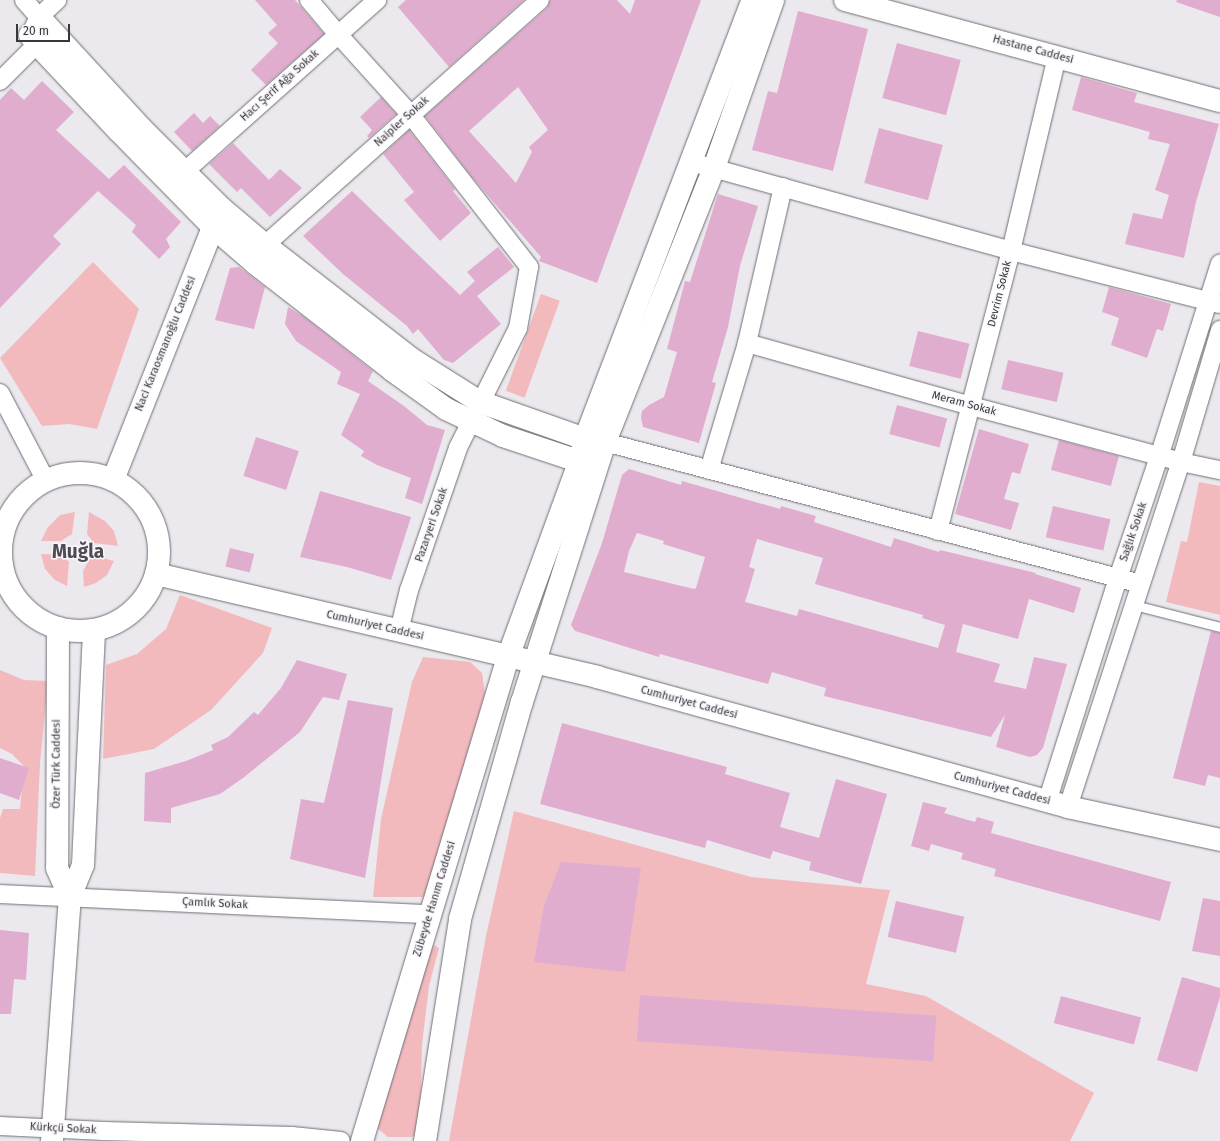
<!DOCTYPE html>
<html>
<head>
<meta charset="utf-8">
<style>
  body { margin:0 }
  #map { position:relative; width:1220px; height:1141px; overflow:hidden; background:#ebe8ee; font-family:"Fira Sans",sans-serif }
  div>[style] { position:absolute }
  [style*='--x'] { left:calc(var(--x)*1px); top:calc(var(--y)*1px); width:calc(var(--w)*1px); rotate:calc(var(--a)*1deg) }
  .green>* { inset:0; background:#f3babe; transform-origin:0 0 }
  .building>* { inset:0; background:#e1adcf; transform-origin:0 0 }
  .roads { filter:drop-shadow(0 0 1px #716e74) drop-shadow(0 0 1px #716e74) }
  .lane>* { height:9px; margin:-4.5px; padding:0 4.5px; transform-origin:4.5px; border-radius:4.5px; background:#fff }
  .street>* { height:18px; margin:-9px; padding:0 9px; transform-origin:9px; border-radius:9px; background:#fff }
  .secondary>* { height:22px; margin:-11px; padding:0 11px; transform-origin:11px; border-radius:11px; background:#fff }
  .secondary>.ring { margin:-11px; padding:0; box-sizing:content-box; background:none; border:22px solid #fff; border-radius:50% }
  span { translate:-50% -50%; white-space:nowrap; text-align:center; line-height:1.15; -webkit-text-stroke:3px #f8f5fc; paint-order:stroke }
  .street-label { font-size:11px; color:#373638 }
  .town-label { font-size:19px; color:#4e4c51; font-weight:700 }
  .scale { position:absolute; left:16px; top:24px; width:54px; height:18px; box-sizing:border-box; border:2px solid #373638; border-top:0; padding-left:5px; font-size:12px; line-height:14px; white-space:nowrap; color:#373638; -webkit-text-stroke:3px #f8f5fc; paint-order:stroke }
</style>
</head>
<body>
<div id="map">
  <div class="green">
    <i style="clip-path:polygon(93px 262px,139px 309px,97px 429px,69px 424px,42px 426px,0 358px)"></i>
    <i style="left:541px;top:294px;width:20px;height:103px;rotate:20deg"></i>
    <i style="clip-path:polygon(1199px 482px,1220px 486px,1220px 615px,1166px 602px,1181px 541px,1187px 542px)"></i>
    <i style="clip-path:polygon(75px 512px,72px 534px,61px 541px,41px 541px,48px 527px,60px 515px)"></i>
    <i style="clip-path:polygon(89px 512px,105px 521px,114px 531px,118px 546px,94px 543px,87px 534px)"></i>
    <i style="clip-path:polygon(41px 554px,63px 555px,69px 562px,67px 586px,55px 580px,45px 569px)"></i>
    <i style="clip-path:polygon(92px 555px,114px 561px,107px 575px,96px 583px,84px 587px,83px 571px)"></i>
    <i style="clip-path:polygon(180px 595px,272px 628px,263px 653px,211px 710px,154px 749px,103px 759px,106px 665px,137px 654px,166px 629px)"></i>
    <i style="clip-path:polygon(423px 657px,470px 662px,482px 673px,485px 693px,425px 897px,373px 897px,381px 819px,412px 682px)"></i>
    <i style="clip-path:polygon(0 670px,24px 680px,48px 681px,40px 763px,35px 876px,0 873px,0 818px,3px 809px,20px 809px,24px 766px,12px 754px,0 748px)"></i>
    <i style="clip-path:polygon(514px 811px,751px 877px,890px 890px,866px 984px,926px 996px,1094px 1093px,1070px 1141px,449px 1141px,486px 936px)"></i>
    <i style="clip-path:polygon(434px 945px,439px 948px,429px 986px,422px 1045px,420px 1121px,418px 1132px,412px 1137px,388px 1137px,376px 1127px,427px 963px)"></i>
  </div>
  <div class="building">
    <i style="clip-path:polygon(255px 0,295px 0,324px 34px,266px 85px,251px 70px,278px 43px,268px 33px,277px 25px)"></i>
    <i style="clip-path:polygon(406px 0,524px 0,449px 67px,398px 7px)"></i>
    <i style="clip-path:polygon(evenodd,550px 0,617px 0,630px 14px,635px 0,701px 0,597px 283px,539px 261px,541px 257px,471px 176px,425px 116px,547px 8px,550px 0,518px 87px,548px 130px,529px 147px,532px 152px,516px 183px,469px 131px,518px 87px)"></i>
    <i style="clip-path:polygon(1177px 0,1220px 0,1220px 17px,1176px 2px)"></i>
    <i style="clip-path:polygon(798px 11px,868px 29px,833px 171px,752px 150px,768px 91px,777px 93px)"></i>
    <i style="left:897px;top:43px;width:66px;height:57px;rotate:15deg"></i>
    <i style="clip-path:polygon(1081px 77px,1137px 93px,1134px 102px,1219px 124px,1196px 202px,1184px 258px,1125px 244px,1133px 213px,1162px 219px,1169px 195px,1155px 190px,1170px 144px,1148px 139px,1150px 132px,1072px 110px)"></i>
    <i style="clip-path:polygon(42px 81px,74px 112px,56px 130px,109px 179px,124px 165px,181px 222px,166px 239px,170px 247px,159px 259px,132px 232px,136px 225px,98px 191px,53px 236px,61px 244px,0 308px,0 100px,11px 88px,24px 100px)"></i>
    <i style="clip-path:polygon(381px 97px,396px 114px,369px 138px,367px 136px,372px 130px,360px 117px)"></i>
    <i style="clip-path:polygon(194px 113px,203px 123px,210px 116px,220px 126px,192px 151px,174px 132px)"></i>
    <i style="left:879px;top:128px;width:66px;height:57px;rotate:15deg"></i>
    <i style="clip-path:polygon(409px 130px,455px 189px,453px 191px,471px 213px,440px 241px,404px 200px,414px 192px,383px 154px)"></i>
    <i style="clip-path:polygon(233px 143px,269px 180px,280px 169px,302px 188px,270px 217px,241px 188px,237px 192px,209px 164px)"></i>
    <i style="clip-path:polygon(352px 191px,460px 295px,475px 281px,467px 272px,498px 247px,514px 267px,477px 296px,501px 324px,453px 363px,444px 360px,418px 329px,413px 334px,407px 326px,343px 274px,303px 236px)"></i>
    <i style="clip-path:polygon(718px 194px,758px 206px,740px 266px,728px 327px,712px 382px,716px 383px,699px 443px,643px 427px,641px 418px,642px 411px,649px 405px,664px 397px,677px 352px,667px 349px,685px 281px,690px 282px)"></i>
    <i style="clip-path:polygon(239px 267px,265px 287px,254px 329px,215px 320px,230px 268px)"></i>
    <i style="clip-path:polygon(1109px 287px,1171px 304px,1163px 331px,1157px 329px,1147px 358px,1111px 345px,1119px 318px,1102px 312px)"></i>
    <i style="clip-path:polygon(288px 307px,303px 316px,373px 371px,368px 381px,404px 406px,427px 425px,445px 430px,422px 504px,405px 498px,411px 478px,377px 465px,361px 456px,364px 451px,341px 435px,360px 394px,337px 384px,341px 372px,296px 341px,285px 324px)"></i>
    <i style="left:918px;top:331px;width:53px;height:36px;rotate:14deg"></i>
    <i style="left:1008px;top:360px;width:57px;height:30px;rotate:13deg"></i>
    <i style="left:897px;top:405px;width:52px;height:30px;rotate:15deg"></i>
    <i style="clip-path:polygon(979px 429px,1029px 444px,1020px 474px,1012px 472px,1004px 499px,1019px 503px,1011px 530px,955px 514px)"></i>
    <i style="left:256px;top:437px;width:45px;height:41px;rotate:18deg"></i>
    <i style="left:1059px;top:440px;width:62px;height:31px;rotate:15deg"></i>
    <i style="clip-path:polygon(evenodd,629px 469px,681px 485px,682px 481px,780px 509px,781px 506px,816px 516px,814px 522px,891px 547px,894px 538px,939px 552px,940px 550px,1036px 573px,1035px 574px,1081px 588px,1074px 613px,1029px 599px,1018px 639px,963px 624px,956px 652px,1000px 664px,994px 682px,1026px 689px,1034px 657px,1067px 664px,1043px 748px,1037px 755px,1030px 757px,996px 747px,1005px 715px,991px 737px,824px 696px,826px 688px,772px 672px,768px 684px,660px 654px,659px 657px,575px 631px,571px 625px,602px 543px,622px 475px,629px 469px,637px 533px,664px 541px,663px 544px,705px 557px,696px 588px,694px 589px,624px 572px,629px 551px,637px 533px,629px 469px,757px 539px,823px 558px,815px 584px,923px 615px,922px 618px,945px 625px,938px 648px,799px 609px,797px 616px,745px 602px,755px 569px,749px 567px,757px 539px)"></i>
    <i style="clip-path:polygon(320px 491px,411px 517px,391px 580px,347px 567px,300px 557px)"></i>
    <i style="left:1053px;top:506px;width:59px;height:32px;rotate:13deg"></i>
    <i style="left:230px;top:548px;width:25px;height:19px;rotate:14deg"></i>
    <i style="clip-path:polygon(1211px 631px,1220px 633px,1220px 778px,1208px 775px,1205px 786px,1173px 778px)"></i>
    <i style="clip-path:polygon(297px 660px,347px 674px,339px 700px,323px 697px,300px 732px,243px 778px,220px 794px,171px 808px,171px 823px,144px 821px,145px 773px,186px 761px,213px 750px,211px 745px,228px 737px,254px 712px,258px 715px,281px 688px)"></i>
    <i style="clip-path:polygon(348px 700px,393px 708px,365px 878px,290px 859px,301px 799px,324px 803px)"></i>
    <i style="clip-path:polygon(562px 723px,727px 767px,725px 774px,790px 793px,780px 827px,819px 838px,836px 779px,887px 794px,861px 884px,809px 870px,811px 862px,773px 851px,770px 859px,707px 840px,705px 848px,540px 804px)"></i>
    <i style="clip-path:polygon(0 758px,29px 768px,19px 800px,0 793px)"></i>
    <i style="clip-path:polygon(923px 802px,947px 808px,944px 813px,975px 822px,977px 817px,994px 822px,991px 833px,1171px 882px,1160px 921px,994px 876px,996px 869px,961px 859px,963px 853px,931px 844px,929px 851px,911px 846px)"></i>
    <i style="clip-path:polygon(561px 862px,641px 868px,625px 972px,534px 962px,544px 906px)"></i>
    <i style="clip-path:polygon(1203px 898px,1220px 901px,1220px 956px,1192px 951px)"></i>
    <i style="left:896px;top:901px;width:70px;height:37px;rotate:13deg"></i>
    <i style="clip-path:polygon(0 930px,29px 933px,26px 980px,14px 979px,11px 1014px,0 1014px)"></i>
    <i style="clip-path:polygon(1182px 977px,1220px 988px,1220px 997px,1197px 1072px,1157px 1060px)"></i>
    <i style="left:640px;top:995px;width:297px;height:46px;rotate:4deg"></i>
    <i style="left:1061px;top:996px;width:83px;height:28px;rotate:15deg"></i>
  </div>
  <div class="roads">
    <div class="lane">
      <i style="--x:1134;--y:605;--w:89;--a:14.3"></i>
    </div>
    <div class="street">
      <i style="--x:24;--y:0;--w:23;--a:49"></i>
      <i style="--x:309;--y:0;--w:42;--a:49.8"></i>
      <i style="--x:336;--y:32;--w:110;--a:47.9"></i>
      <i style="--x:410;--y:114;--w:194;--a:52.1"></i>
      <i style="--x:529;--y:267;--w:62;--a:100.2"></i>
      <i style="--x:518;--y:328;--w:134;--a:116.6"></i>
      <i style="--x:458;--y:448;--w:150;--a:109"></i>
      <i style="--x:409;--y:590;--w:42;--a:103.7"></i>
      <i style="--x:33;--y:29;--w:13;--a:-63"></i>
      <i style="--x:39;--y:17;--w:25;--a:-43"></i>
      <i style="--x:0;--y:81;--w:65;--a:-45"></i>
      <i style="--x:691;--y:162;--w:332;--a:15.5"></i>
      <i style="--x:1011;--y:251;--w:215;--a:14.3"></i>
      <i style="--x:184;--y:172;--w:259;--a:-41.7"></i>
      <i style="--x:265;--y:245;--w:368;--a:-41.7"></i>
      <i style="--x:747;--y:343;--w:233;--a:15.7"></i>
      <i style="--x:971;--y:406;--w:217;--a:14.9"></i>
      <i style="--x:1181;--y:462;--w:40;--a:12"></i>
      <i style="--x:0;--y:393;--w:99;--a:62.4"></i>
      <i style="--x:605;--y:442;--w:554;--a:14.84"></i>
      <i style="--x:709;--y:470;--w:133;--a:-73.3"></i>
      <i style="--x:747;--y:343;--w:160;--a:-77"></i>
      <i style="--x:938;--y:531;--w:289;--a:-75.4"></i>
      <i style="--x:1011;--y:251;--w:200;--a:-76.7"></i>
      <i style="--x:1047;--y:802;--w:235;--a:-72.4"></i>
      <i style="--x:1118;--y:578;--w:128;--a:-71.3"></i>
      <i style="--x:1159;--y:457;--w:203;--a:-72.5"></i>
      <i style="--x:1068;--y:807;--w:363;--a:-71.9"></i>
      <i style="--x:1181;--y:462;--w:138;--a:-73.5"></i>
      <i style="--x:0;--y:894;--w:431;--a:2.7"></i>
      <i style="--x:0;--y:1126;--w:104;--a:2.8"></i>
      <i style="--x:104;--y:1131;--w:188;--a:1.5"></i>
      <i style="--x:292;--y:1136;--w:49;--a:5.8"></i>
    </div>
    <div class="secondary">
      <i style="--x:845;--y:0;--w:388;--a:15.1"></i>
      <i style="--x:39;--y:17;--w:151;--a:47.4"></i>
      <i style="--x:141;--y:128;--w:113;--a:45"></i>
      <i style="--x:221;--y:208;--w:57;--a:40.1"></i>
      <i style="--x:265;--y:245;--w:184;--a:37.9"></i>
      <i style="--x:410;--y:358;--w:83;--a:32.2"></i>
      <i style="--x:480;--y:402;--w:111;--a:19.4"></i>
      <i style="--x:585;--y:439;--w:13;--a:9"></i>
      <i style="--x:30;--y:35;--w:10;--a:53"></i>
      <i style="--x:36;--y:43;--w:120;--a:46.7"></i>
      <i style="--x:118;--y:130;--w:136;--a:45.6"></i>
      <i style="--x:213;--y:227;--w:57;--a:40.7"></i>
      <i style="--x:256;--y:264;--w:172;--a:37.9"></i>
      <i style="--x:392;--y:370;--w:67;--a:35.8"></i>
      <i style="--x:446;--y:409;--w:63;--a:25.3"></i>
      <i style="--x:503;--y:436;--w:95;--a:18.4"></i>
      <i class="ring" style="left:1px;top:473px;width:136px;height:136px"></i>
      <i style="--x:113;--y:480;--w:285;--a:-68.4"></i>
      <i style="--x:156;--y:574;--w:453;--a:13.1"></i>
      <i style="--x:597;--y:677;--w:489;--a:15.4"></i>
      <i style="--x:1068;--y:807;--w:156;--a:12.2"></i>
      <i style="--x:58;--y:628;--w:240;--a:90.2"></i>
      <i style="--x:57;--y:868;--w:32;--a:66"></i>
      <i style="--x:52;--y:1141;--w:245;--a:-85.8"></i>
      <i style="--x:70;--y:897;--w:35;--a:-68"></i>
      <i style="--x:83;--y:865;--w:235;--a:-87.3"></i>
      <i style="--x:362;--y:1141;--w:506;--a:-73.21"></i>
      <i style="--x:508;--y:657;--w:207;--a:-69.9"></i>
      <i style="--x:579;--y:463;--w:25;--a:-76"></i>
      <i style="--x:585;--y:439;--w:470;--a:-69.1"></i>
      <i style="--x:425;--y:1141;--w:225;--a:-81"></i>
      <i style="--x:460;--y:919;--w:226;--a:-74.1"></i>
      <i style="--x:522;--y:702;--w:273;--a:-72.3"></i>
      <i style="--x:605;--y:442;--w:295;--a:-68.3"></i>
      <i style="--x:714;--y:168;--w:178;--a:-70.6"></i>
    </div>
  </div>
  <div class="street-label">
    <span style="left:1033px;top:50px;rotate:15deg">Hastane Caddesi</span>
    <span style="left:280px;top:86px;rotate:-42deg">Hacı Şerif Ağa Sokak</span>
    <span style="left:402px;top:122px;rotate:-42deg">Naipler Sokak</span>
    <span style="left:1000px;top:294px;rotate:-76deg">Devrim Sokak</span>
    <span style="left:166px;top:344px;rotate:-68deg">Naci Karaosmanoğlu Caddesi</span>
    <span style="left:964px;top:404px;rotate:15deg">Meram Sokak</span>
    <span style="left:432px;top:525px;rotate:-71deg">Pazaryeri Sokak</span>
    <span style="left:1134px;top:532px;rotate:-71deg">Sağlık Sokak</span>
    <span style="left:375px;top:626px;rotate:13deg">Cumhuriyet Caddesi</span>
    <span style="left:689px;top:703px;rotate:15deg">Cumhuriyet Caddesi</span>
    <span style="left:57px;top:764px;rotate:-90deg">Özer Türk Caddesi</span>
    <span style="left:1002px;top:789px;rotate:15deg">Cumhuriyet Caddesi</span>
    <span style="left:435px;top:899px;rotate:-73deg">Zübeyde Hanım Caddesi</span>
    <span style="left:215px;top:904px;rotate:3deg">Çamlık Sokak</span>
    <span style="left:63px;top:1129px;rotate:3deg">Kürkçü Sokak</span>
  </div>
  <div class="town-label">
    <span style="left:78px;top:552px">Muğla</span>
  </div>
  <div class="scale">20 m</div>
</div>
</body>
</html>
